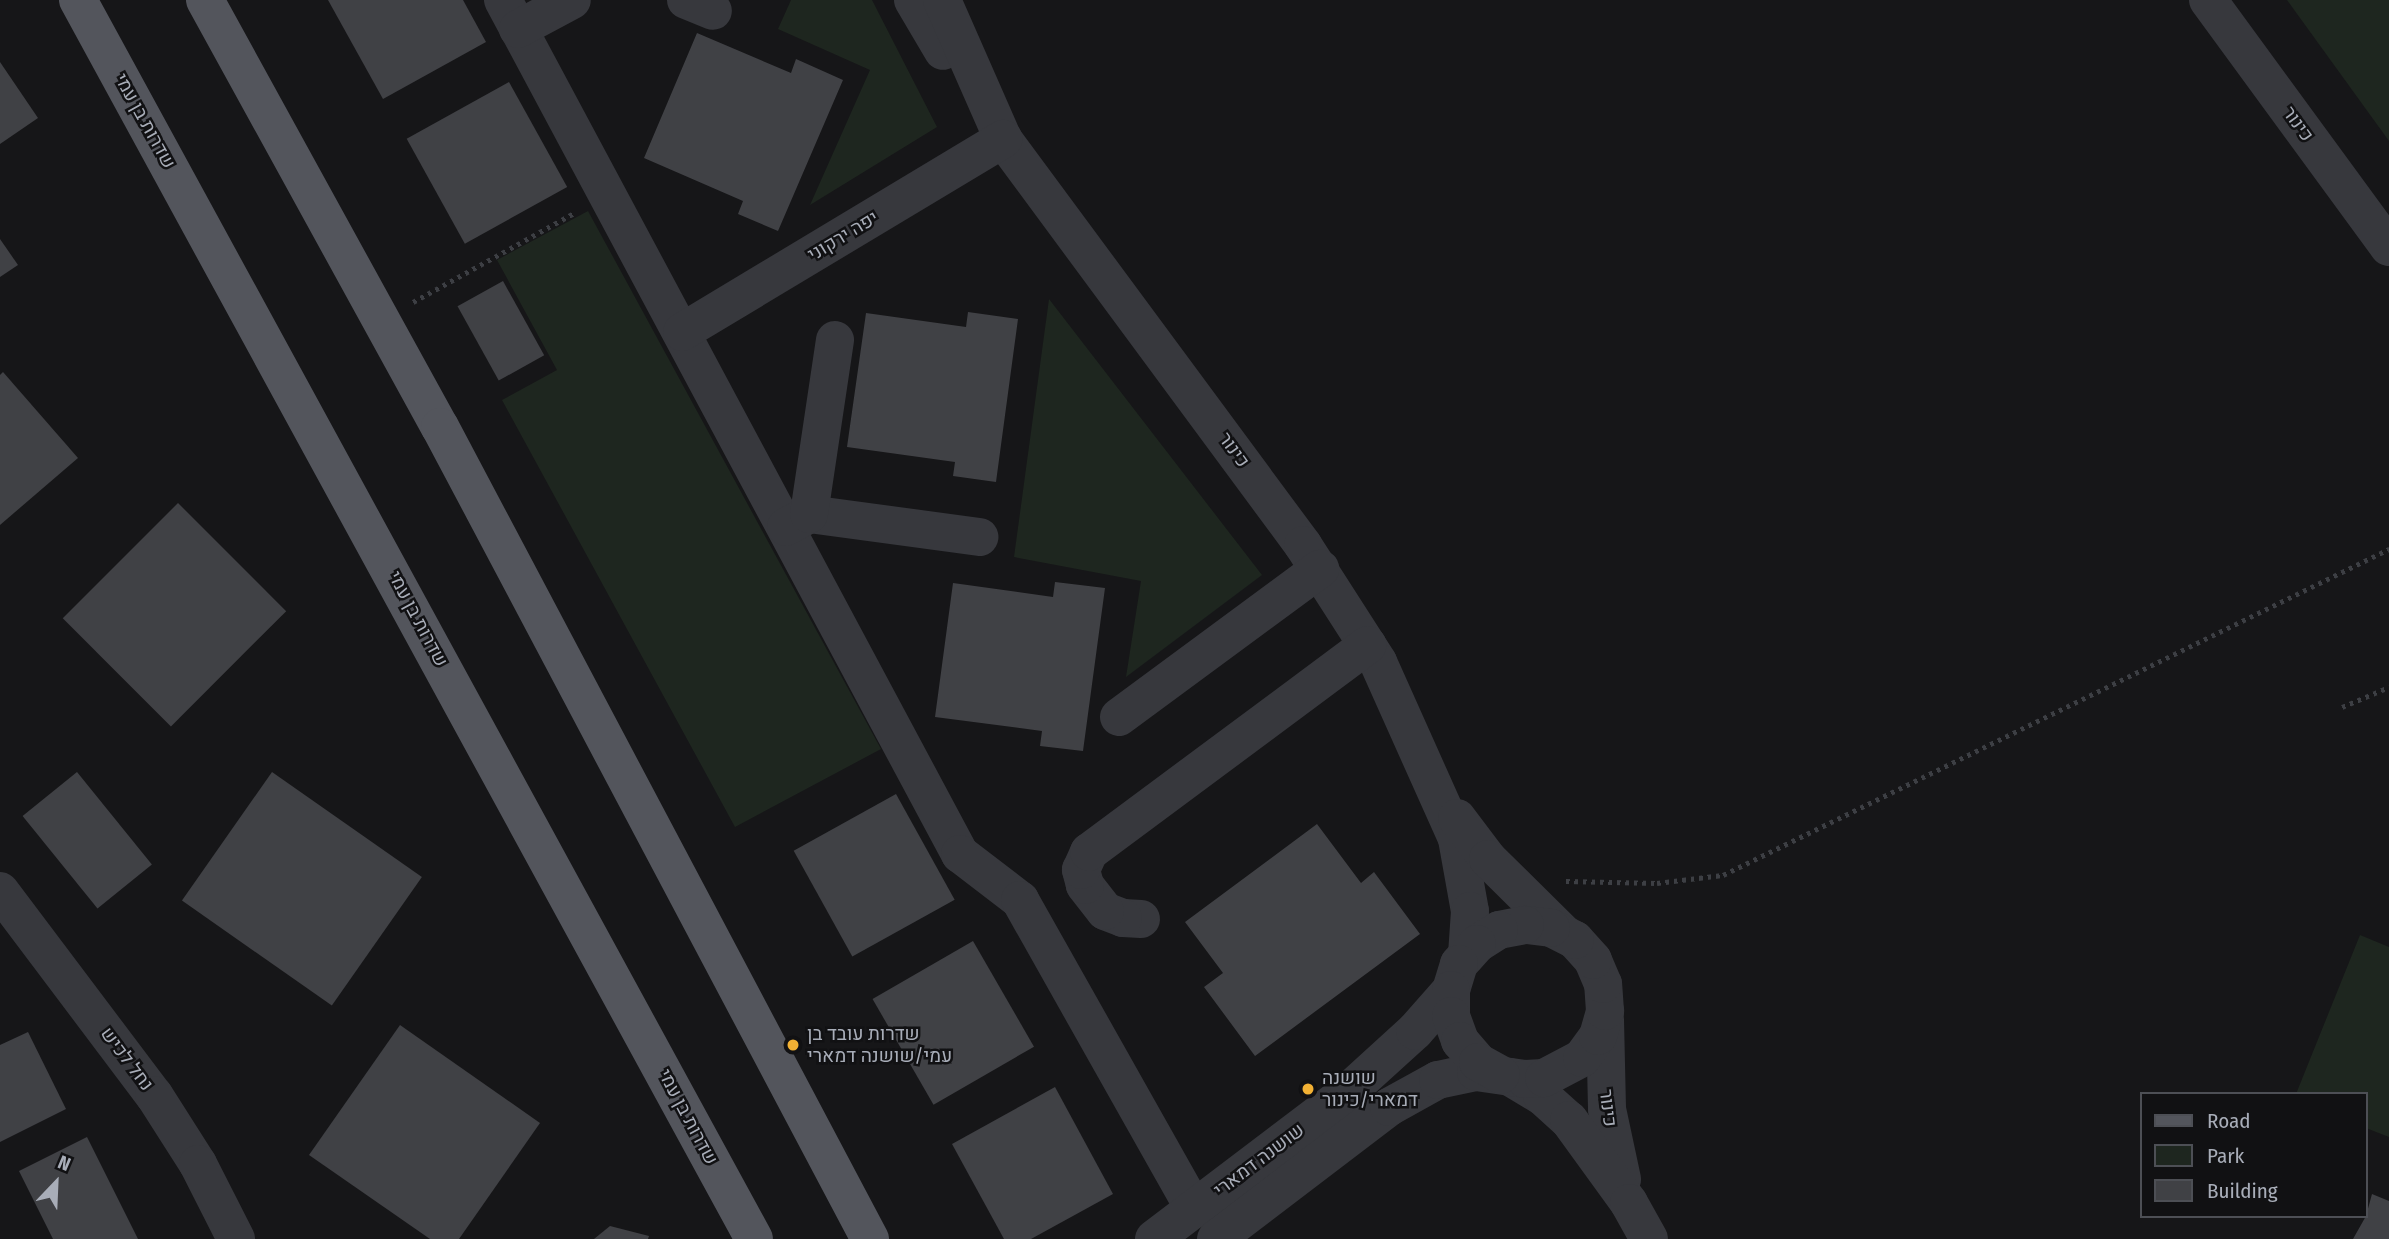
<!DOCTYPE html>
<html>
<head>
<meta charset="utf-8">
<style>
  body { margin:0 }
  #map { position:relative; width:2389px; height:1239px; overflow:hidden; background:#161618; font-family:"Fira Sans Condensed",Heebo,sans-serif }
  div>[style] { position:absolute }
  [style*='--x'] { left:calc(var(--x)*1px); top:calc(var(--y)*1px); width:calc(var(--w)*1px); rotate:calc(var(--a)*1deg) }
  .green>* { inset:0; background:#1e261f }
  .building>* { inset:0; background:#404145; transform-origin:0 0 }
  .path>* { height:4.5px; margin-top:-2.25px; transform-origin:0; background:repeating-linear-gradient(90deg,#3d3f44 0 3.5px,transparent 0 8.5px) }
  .minor>* { height:38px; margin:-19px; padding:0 19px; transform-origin:19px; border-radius:19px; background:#37383d }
  .major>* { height:38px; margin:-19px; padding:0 19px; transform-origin:19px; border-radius:19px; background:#53555c }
  .dots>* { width:19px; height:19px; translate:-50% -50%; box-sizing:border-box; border:4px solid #111113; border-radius:50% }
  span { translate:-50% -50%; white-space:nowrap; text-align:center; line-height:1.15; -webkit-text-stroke:5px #111113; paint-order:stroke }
  .street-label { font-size:19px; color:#a8adb8 }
  .poi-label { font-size:19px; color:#a8adb8 }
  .left { translate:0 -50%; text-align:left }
  .legend { position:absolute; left:2140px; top:1092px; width:228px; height:126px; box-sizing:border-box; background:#111113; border:2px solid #4d4f55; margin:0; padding:9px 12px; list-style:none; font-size:21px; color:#a8adb8 }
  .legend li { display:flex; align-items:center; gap:14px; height:35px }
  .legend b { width:35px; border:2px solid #4d4f55 }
  .north { position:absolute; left:21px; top:1148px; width:70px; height:70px; -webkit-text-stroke:5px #111113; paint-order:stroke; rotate:23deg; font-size:19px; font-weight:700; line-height:28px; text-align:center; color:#a8adb8 }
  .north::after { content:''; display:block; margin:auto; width:24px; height:32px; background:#a8adb8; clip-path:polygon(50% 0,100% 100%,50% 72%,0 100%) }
</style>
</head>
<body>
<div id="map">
  <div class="green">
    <i style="clip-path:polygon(791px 0,872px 0,937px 127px,810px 205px,870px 70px,778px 29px)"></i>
    <i style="clip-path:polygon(2287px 0,2389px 0,2389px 141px)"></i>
    <i style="clip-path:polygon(588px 211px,881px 749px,735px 827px,502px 400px,557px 370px,497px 260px)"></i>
    <i style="clip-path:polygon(1049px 299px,1262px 575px,1126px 677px,1141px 581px,1014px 557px)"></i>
    <i style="clip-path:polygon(2360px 935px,2389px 947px,2389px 1137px,2366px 1128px,2366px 1094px,2296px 1094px)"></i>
  </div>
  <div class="building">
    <i style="clip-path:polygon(328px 0,463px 0,486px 42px,383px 99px)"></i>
    <i style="clip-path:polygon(697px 33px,791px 73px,796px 59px,843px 80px,778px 231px,738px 214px,743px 201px,644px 158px)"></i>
    <i style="clip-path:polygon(0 62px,38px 118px,0 144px)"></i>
    <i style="left:509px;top:82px;width:120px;height:117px;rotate:61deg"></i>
    <i style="clip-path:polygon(0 239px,18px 265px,0 277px)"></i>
    <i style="left:503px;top:281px;width:85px;height:52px;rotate:61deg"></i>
    <i style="clip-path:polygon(968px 312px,1018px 319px,996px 482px,953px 476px,955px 462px,847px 447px,866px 313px,966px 327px)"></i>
    <i style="clip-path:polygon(3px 372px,78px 458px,0 525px,0 375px)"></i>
    <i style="left:178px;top:503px;width:153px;height:163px;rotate:45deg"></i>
    <i style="clip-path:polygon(1055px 582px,1105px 588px,1083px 751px,1040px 746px,1042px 731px,935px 717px,953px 583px,1053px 597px)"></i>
    <i style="left:77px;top:772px;width:119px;height:70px;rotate:51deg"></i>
    <i style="left:272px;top:772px;width:183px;height:157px;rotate:35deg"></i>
    <i style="left:896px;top:794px;width:121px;height:117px;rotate:61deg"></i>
    <i style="clip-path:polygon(1317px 824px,1361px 883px,1374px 872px,1420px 934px,1255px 1056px,1204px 987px,1223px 973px,1185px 922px)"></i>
    <i style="left:973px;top:941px;width:122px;height:116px;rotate:60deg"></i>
    <i style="clip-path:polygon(400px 1025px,540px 1123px,459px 1239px,430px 1239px,309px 1155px)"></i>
    <i style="clip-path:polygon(28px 1032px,66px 1109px,0 1142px,0 1045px)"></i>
    <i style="clip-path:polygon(1055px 1087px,1113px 1194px,1031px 1239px,1004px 1239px,952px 1144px)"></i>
    <i style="clip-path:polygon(87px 1137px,138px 1239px,53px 1239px,19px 1171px)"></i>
    <i style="clip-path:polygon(2372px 1194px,2389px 1201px,2389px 1239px,2353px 1239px,2366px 1216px)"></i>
    <i style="clip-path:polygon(610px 1226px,649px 1236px,648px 1239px,594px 1239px)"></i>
  </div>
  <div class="path">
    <i style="--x:413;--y:302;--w:184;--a:-28.9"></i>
    <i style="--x:2342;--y:707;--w:51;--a:-23.1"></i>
    <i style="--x:1566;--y:881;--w:91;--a:1.3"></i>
    <i style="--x:1657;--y:883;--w:66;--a:-6.9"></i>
    <i style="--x:1723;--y:875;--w:742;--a:-26.08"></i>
  </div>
  <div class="minor">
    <i style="--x:503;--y:0;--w:969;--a:61.85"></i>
    <i style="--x:960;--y:854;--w:76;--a:37.5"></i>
    <i style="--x:1020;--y:900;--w:355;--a:60.6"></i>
    <i style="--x:686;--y:0;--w:29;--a:22"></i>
    <i style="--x:913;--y:0;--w:59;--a:59.5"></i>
    <i style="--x:942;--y:0;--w:152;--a:66.3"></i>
    <i style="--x:1003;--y:139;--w:505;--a:53.54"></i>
    <i style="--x:1303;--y:545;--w:139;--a:57.3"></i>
    <i style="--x:1378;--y:662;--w:194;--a:65.9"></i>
    <i style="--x:1457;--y:839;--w:73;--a:79.8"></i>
    <i style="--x:1470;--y:911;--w:44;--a:93.9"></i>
    <i style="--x:2208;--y:0;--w:306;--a:53.8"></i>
    <i style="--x:518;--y:29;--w:61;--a:-28.2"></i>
    <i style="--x:682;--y:332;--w:375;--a:-31"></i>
    <i style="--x:809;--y:514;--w:172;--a:7.7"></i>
    <i style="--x:786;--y:527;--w:26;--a:-29"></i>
    <i style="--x:809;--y:514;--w:176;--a:-81.5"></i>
    <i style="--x:1119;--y:717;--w:250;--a:-36.4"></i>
    <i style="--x:1457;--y:818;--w:51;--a:52.9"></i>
    <i style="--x:1488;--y:859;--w:105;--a:44.6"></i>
    <i style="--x:0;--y:891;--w:256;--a:53"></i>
    <i style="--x:154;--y:1095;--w:82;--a:57.5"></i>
    <i style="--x:198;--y:1164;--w:84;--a:63.1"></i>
    <i style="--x:1141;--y:919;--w:18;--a:-177"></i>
    <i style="--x:1123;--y:918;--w:19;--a:-159"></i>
    <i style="--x:1105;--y:911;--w:33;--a:-128"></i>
    <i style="--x:1085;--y:885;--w:16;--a:-105"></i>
    <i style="--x:1081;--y:870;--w:20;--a:-66"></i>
    <i style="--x:1089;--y:852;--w:347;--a:-36.6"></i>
    <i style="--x:1605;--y:1020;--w:89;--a:88.7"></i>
    <i style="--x:1607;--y:1109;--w:72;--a:77.9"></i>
    <i style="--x:1510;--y:1077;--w:37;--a:31"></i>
    <i style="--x:1542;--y:1096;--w:36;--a:42"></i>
    <i style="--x:1569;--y:1120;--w:102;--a:54.1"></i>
    <i style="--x:1629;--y:1203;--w:41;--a:60.9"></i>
    <i style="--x:1154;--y:1239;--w:245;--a:-37.2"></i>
    <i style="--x:1349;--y:1091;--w:89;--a:-42.3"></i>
    <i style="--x:1415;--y:1031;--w:55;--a:-48.7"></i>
    <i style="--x:1216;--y:1239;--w:218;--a:-37.3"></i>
    <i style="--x:1389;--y:1107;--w:56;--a:-28.9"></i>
    <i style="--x:1438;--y:1080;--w:39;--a:-12"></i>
    <i style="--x:1476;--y:1072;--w:49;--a:8.1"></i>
    <i style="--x:1525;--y:1079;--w:19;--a:-3"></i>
    <i style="--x:1544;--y:1078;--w:43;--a:-27.8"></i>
    <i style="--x:1582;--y:1058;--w:27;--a:-54"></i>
    <i style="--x:1598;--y:1036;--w:26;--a:-74"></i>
    <i style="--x:1605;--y:1011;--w:27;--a:-94"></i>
    <i style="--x:1603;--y:984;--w:26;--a:-113"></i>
    <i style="--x:1593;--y:960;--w:27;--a:-132"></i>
    <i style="--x:1575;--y:940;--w:27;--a:-153"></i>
    <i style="--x:1551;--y:928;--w:26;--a:-173"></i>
    <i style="--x:1525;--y:925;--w:26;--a:169"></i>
    <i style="--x:1499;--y:930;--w:26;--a:148"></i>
    <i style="--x:1477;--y:944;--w:27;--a:132"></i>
    <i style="--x:1459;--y:964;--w:27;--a:107"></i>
    <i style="--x:1451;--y:990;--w:26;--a:90"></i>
    <i style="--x:1451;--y:1016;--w:27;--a:70"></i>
    <i style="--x:1460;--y:1041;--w:28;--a:49"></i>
    <i style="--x:1478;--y:1062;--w:26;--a:29"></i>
  </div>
  <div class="major">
    <i style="--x:78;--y:0;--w:1411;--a:61.38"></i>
    <i style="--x:205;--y:0;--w:487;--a:61.2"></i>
    <i style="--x:440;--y:427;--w:919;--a:62.1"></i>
  </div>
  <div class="dots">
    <i style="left:793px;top:1045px;background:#f2b134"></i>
    <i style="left:1308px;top:1089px;background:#f2b134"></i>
  </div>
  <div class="street-label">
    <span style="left:145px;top:121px;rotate:61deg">שדרות בן עמי</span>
    <span style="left:2298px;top:124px;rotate:54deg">כינור</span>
    <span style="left:843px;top:236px;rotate:-31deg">יפה ירקוני</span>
    <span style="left:1234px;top:450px;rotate:54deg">כינור</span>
    <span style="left:418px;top:619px;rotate:62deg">שדרות בן עמי</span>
    <span style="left:127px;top:1059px;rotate:53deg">נחל לכיש</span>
    <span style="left:1608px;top:1108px;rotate:83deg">כינור</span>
    <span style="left:688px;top:1117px;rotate:62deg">שדרות בן עמי</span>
    <span style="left:1259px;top:1160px;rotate:-37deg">שושנה דמארי</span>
  </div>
  <div class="poi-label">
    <span class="left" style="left:807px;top:1045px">שדרות עובד בן<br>עמי/שושנה דמארי</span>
    <span class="left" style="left:1322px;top:1089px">שושנה<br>דמארי/כינור</span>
  </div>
  <ul class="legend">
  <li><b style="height:9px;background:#53555c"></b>Road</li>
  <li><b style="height:19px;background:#1e261f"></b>Park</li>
  <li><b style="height:19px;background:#404145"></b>Building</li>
  </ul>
  <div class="north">N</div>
</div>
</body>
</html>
